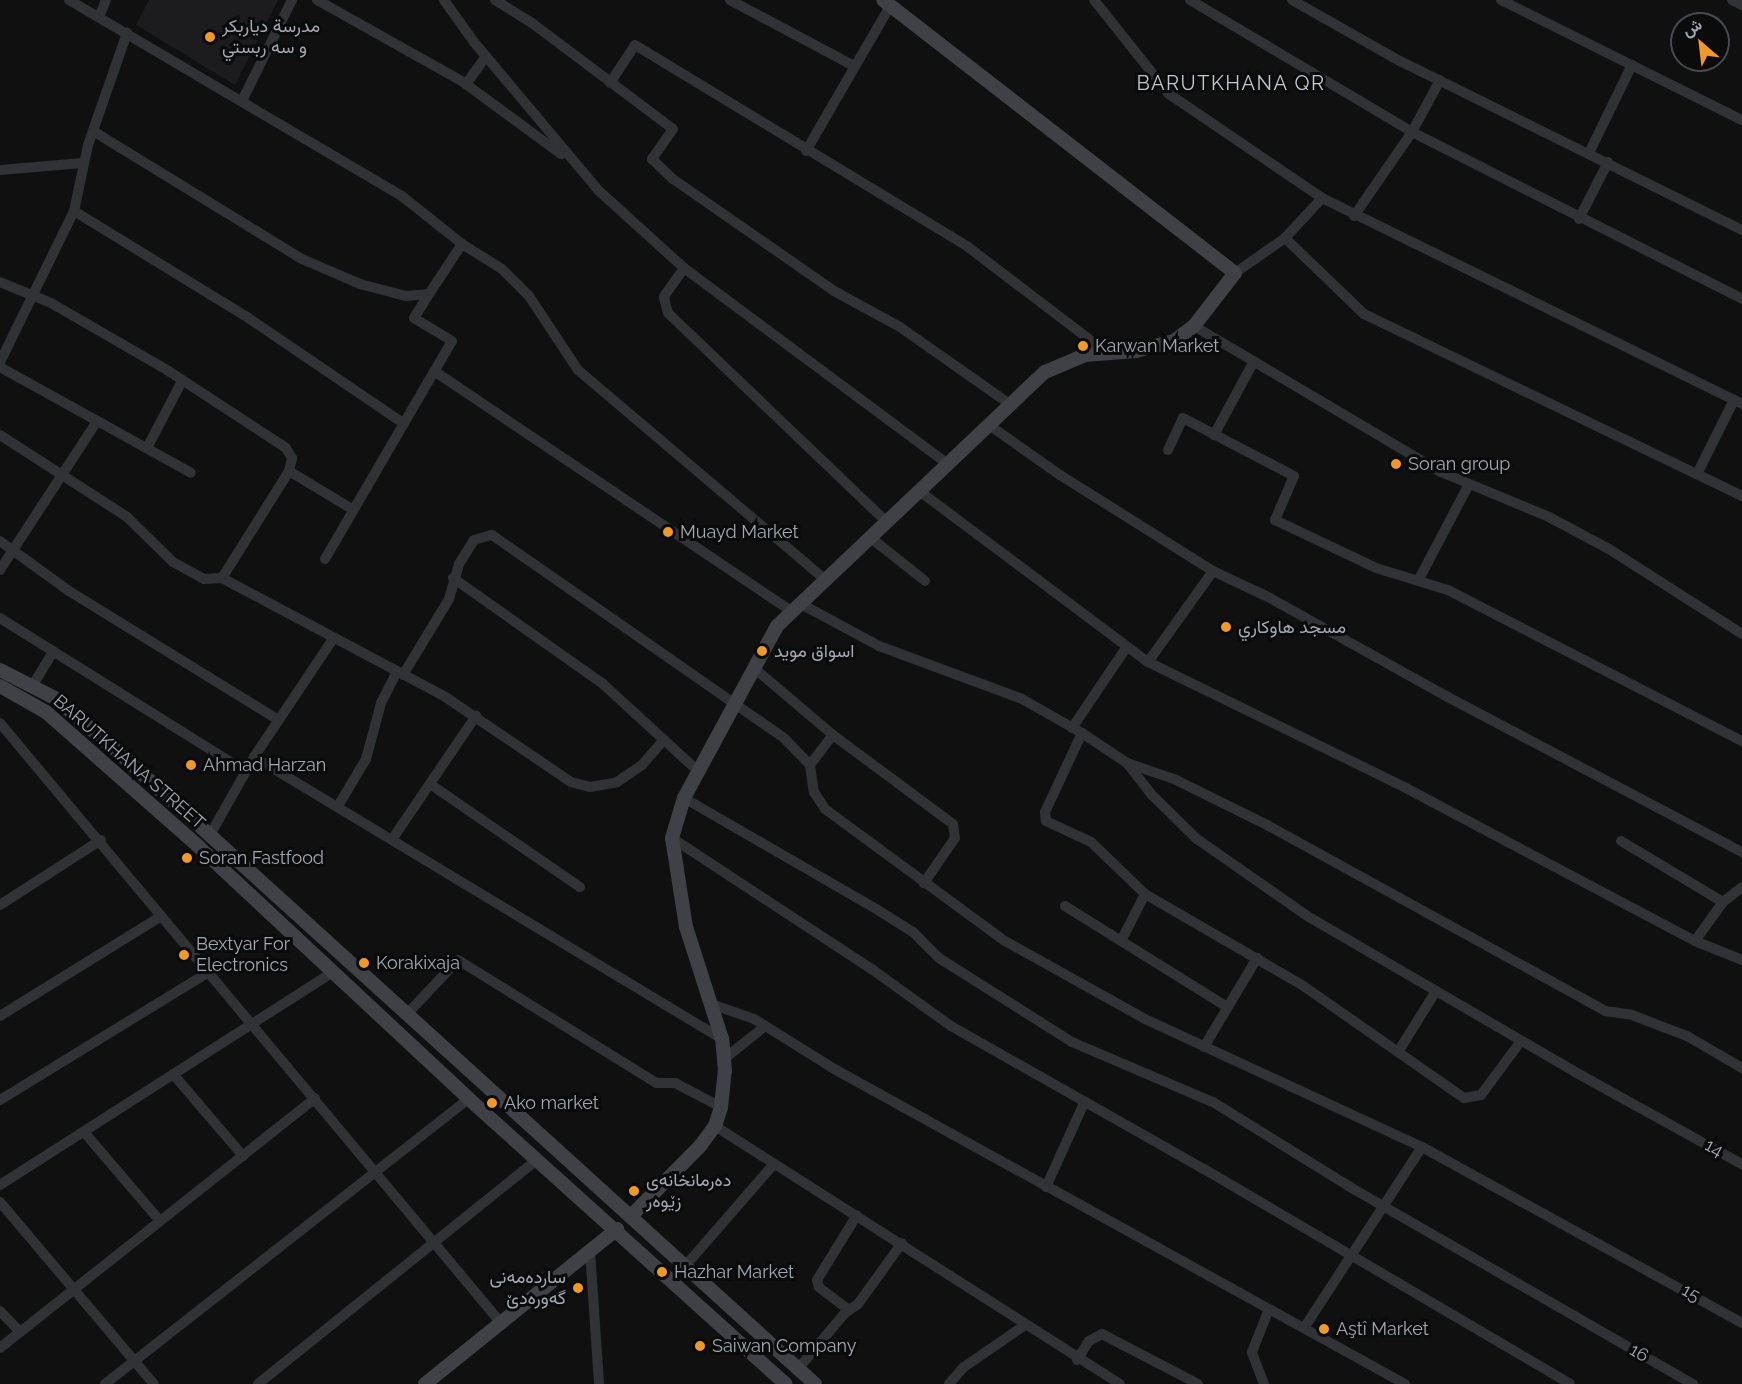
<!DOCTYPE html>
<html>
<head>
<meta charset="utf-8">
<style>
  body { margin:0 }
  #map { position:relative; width:1742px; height:1384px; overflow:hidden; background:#101011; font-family:Raleway,Vazirmatn,sans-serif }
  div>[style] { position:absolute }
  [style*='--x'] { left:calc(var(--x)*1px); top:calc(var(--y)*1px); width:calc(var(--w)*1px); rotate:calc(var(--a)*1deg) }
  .built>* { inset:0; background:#1c1c1e }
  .street>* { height:10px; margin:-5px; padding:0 5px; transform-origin:5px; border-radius:5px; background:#313236 }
  .secondary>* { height:14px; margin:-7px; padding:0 7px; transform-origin:7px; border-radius:7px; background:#3f4146 }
  .dots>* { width:16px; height:16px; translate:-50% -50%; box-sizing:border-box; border:3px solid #0b0b0c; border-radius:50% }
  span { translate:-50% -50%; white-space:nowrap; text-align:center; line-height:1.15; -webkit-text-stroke:6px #0b0b0c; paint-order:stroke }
  .poi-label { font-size:18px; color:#a1a8b2 }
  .left { translate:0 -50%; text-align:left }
  .right { translate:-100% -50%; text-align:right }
  .street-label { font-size:18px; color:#a1a8b2 }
  .neighbourhood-label { font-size:20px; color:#c2c6ce; letter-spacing:1.5px }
  .north { position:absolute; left:1670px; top:12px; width:60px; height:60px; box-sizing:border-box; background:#0b0b0c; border:2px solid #474a4e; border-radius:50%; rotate:332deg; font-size:16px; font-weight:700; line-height:24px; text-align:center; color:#a1a8b2 }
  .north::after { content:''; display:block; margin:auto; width:21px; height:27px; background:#ef992a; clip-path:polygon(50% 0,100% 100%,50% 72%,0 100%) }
</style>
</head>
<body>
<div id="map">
  <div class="built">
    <i style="clip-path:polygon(149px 0,278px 0,235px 85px,136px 25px)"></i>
  </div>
  <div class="street">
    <i style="--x:69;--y:0;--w:388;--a:30.5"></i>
    <i style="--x:403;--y:197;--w:75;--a:38.5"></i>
    <i style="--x:462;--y:244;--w:47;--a:32"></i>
    <i style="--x:502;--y:269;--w:38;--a:45"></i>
    <i style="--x:529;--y:296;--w:89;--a:56.5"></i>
    <i style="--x:578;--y:370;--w:325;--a:40.3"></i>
    <i style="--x:317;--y:0;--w:167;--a:29.3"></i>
    <i style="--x:463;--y:82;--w:122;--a:36.3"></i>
    <i style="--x:444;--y:0;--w:52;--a:54.5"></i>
    <i style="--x:474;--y:42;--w:193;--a:50"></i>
    <i style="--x:598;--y:190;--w:116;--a:42.2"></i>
    <i style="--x:684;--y:268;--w:329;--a:36.6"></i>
    <i style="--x:495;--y:0;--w:44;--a:31.9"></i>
    <i style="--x:532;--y:23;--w:176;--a:36.9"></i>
    <i style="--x:673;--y:129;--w:37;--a:125"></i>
    <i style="--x:652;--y:159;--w:29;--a:44"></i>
    <i style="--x:673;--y:179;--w:196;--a:34.8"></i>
    <i style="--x:834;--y:291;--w:75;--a:28.6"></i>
    <i style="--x:900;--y:327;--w:136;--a:35.1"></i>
    <i style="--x:730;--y:0;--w:140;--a:28"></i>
    <i style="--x:1094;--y:0;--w:120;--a:51.4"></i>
    <i style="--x:1169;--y:94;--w:185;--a:34.2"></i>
    <i style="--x:1322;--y:198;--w:468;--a:26.1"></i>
    <i style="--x:1190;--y:0;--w:258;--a:30.7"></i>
    <i style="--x:1412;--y:132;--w:370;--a:26.8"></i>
    <i style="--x:1292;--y:0;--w:124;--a:29.5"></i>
    <i style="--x:1400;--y:61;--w:381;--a:26.3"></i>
    <i style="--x:1501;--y:0;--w:269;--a:26.5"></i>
    <i style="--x:1732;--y:0;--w:11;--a:27"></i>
    <i style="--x:99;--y:17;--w:18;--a:-68"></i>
    <i style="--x:610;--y:83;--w:45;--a:-56.7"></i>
    <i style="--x:635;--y:45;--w:389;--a:31.2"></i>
    <i style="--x:968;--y:247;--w:175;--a:37.3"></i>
    <i style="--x:466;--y:84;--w:34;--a:-54"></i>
    <i style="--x:242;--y:101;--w:113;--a:-63.7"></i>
    <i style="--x:93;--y:131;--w:245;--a:31.5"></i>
    <i style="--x:302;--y:259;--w:63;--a:23.3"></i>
    <i style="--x:360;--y:284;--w:48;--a:14.6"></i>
    <i style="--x:406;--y:296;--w:23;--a:-5"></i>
    <i style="--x:429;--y:294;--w:60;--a:-56.6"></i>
    <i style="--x:806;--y:151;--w:168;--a:-59.9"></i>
    <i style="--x:1589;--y:153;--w:98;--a:-64"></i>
    <i style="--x:0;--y:170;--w:83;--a:-4.8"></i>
    <i style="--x:74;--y:211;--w:199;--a:31.5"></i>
    <i style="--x:244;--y:315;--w:192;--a:34.2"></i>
    <i style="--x:1354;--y:216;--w:102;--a:-55.4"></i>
    <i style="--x:1412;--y:132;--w:59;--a:-61.7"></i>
    <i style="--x:1579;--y:219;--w:64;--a:-63"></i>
    <i style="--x:1285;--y:238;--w:110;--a:43.9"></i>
    <i style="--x:1364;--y:314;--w:420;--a:25.7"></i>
    <i style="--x:684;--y:268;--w:35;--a:125"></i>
    <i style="--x:664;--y:297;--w:16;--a:76"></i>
    <i style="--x:668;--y:313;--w:303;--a:43.7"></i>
    <i style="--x:1235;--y:273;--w:61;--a:-35"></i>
    <i style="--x:1285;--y:238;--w:54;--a:-47.2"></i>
    <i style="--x:0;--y:282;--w:55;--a:22.4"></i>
    <i style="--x:51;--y:303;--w:134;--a:30"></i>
    <i style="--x:167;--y:370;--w:142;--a:33.2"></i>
    <i style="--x:286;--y:448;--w:12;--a:59"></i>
    <i style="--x:292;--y:458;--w:13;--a:103"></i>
    <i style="--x:1194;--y:326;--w:287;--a:30.6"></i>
    <i style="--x:1441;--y:472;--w:117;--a:22.6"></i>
    <i style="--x:1549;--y:517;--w:68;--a:28.1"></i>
    <i style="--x:1609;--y:549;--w:158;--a:32.6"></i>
    <i style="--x:0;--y:362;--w:168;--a:-63.9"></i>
    <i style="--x:74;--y:211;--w:67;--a:-78"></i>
    <i style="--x:88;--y:145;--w:119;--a:-70.8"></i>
    <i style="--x:0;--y:367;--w:218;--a:29"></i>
    <i style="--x:434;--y:371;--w:432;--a:33.9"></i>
    <i style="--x:989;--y:425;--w:87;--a:35.2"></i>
    <i style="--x:1060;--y:475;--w:181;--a:32.1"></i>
    <i style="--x:1213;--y:571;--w:112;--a:125.5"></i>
    <i style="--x:0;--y:435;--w:151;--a:32.8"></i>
    <i style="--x:127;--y:517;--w:64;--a:44.4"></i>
    <i style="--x:173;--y:562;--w:35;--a:29"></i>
    <i style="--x:204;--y:579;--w:18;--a:-3"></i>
    <i style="--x:222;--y:578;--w:251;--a:28"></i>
    <i style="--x:444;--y:696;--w:153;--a:34.1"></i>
    <i style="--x:571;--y:782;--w:20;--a:15"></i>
    <i style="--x:590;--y:787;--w:27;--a:-10"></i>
    <i style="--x:617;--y:782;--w:30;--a:-34"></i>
    <i style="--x:642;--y:765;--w:33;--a:-49"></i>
    <i style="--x:1214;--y:435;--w:84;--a:-61.6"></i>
    <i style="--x:147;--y:448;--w:76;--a:-62.4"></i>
    <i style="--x:1168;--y:450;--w:35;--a:-65"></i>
    <i style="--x:1183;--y:418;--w:125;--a:27.6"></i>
    <i style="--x:1294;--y:476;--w:48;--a:113.4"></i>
    <i style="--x:1275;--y:520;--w:112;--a:25.4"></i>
    <i style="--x:1376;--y:568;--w:75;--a:17"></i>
    <i style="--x:1448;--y:590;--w:331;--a:27.2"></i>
    <i style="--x:1697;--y:474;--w:83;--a:-63.4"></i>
    <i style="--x:918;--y:490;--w:287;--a:36.8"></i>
    <i style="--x:1148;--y:662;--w:285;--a:26"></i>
    <i style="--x:1404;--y:787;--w:329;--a:27.9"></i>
    <i style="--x:1695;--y:941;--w:51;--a:22"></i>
    <i style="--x:871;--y:538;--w:69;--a:38.5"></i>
    <i style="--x:0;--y:541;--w:85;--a:35.9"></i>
    <i style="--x:69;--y:591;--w:246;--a:31.6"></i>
    <i style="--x:325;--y:559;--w:252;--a:-59.8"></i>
    <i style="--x:452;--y:341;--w:44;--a:-148.8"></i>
    <i style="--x:414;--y:318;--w:28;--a:-58"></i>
    <i style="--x:0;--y:570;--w:178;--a:-56.9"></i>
    <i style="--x:1213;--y:571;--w:63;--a:25.3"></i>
    <i style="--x:1270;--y:598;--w:199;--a:29.1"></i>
    <i style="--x:1444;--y:695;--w:337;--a:27.8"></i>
    <i style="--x:222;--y:578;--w:126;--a:-57.9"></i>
    <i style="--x:289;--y:471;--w:74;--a:31.1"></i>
    <i style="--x:453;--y:578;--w:184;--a:35.2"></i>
    <i style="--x:603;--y:684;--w:129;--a:42.5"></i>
    <i style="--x:1419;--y:579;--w:107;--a:-62.2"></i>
    <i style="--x:801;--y:604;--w:89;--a:28.3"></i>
    <i style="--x:879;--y:646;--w:153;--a:20.3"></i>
    <i style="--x:1022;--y:699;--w:69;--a:29.5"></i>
    <i style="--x:1082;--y:733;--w:54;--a:33.7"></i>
    <i style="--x:1127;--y:763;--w:41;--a:52"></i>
    <i style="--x:1152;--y:795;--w:63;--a:44.4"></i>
    <i style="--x:1197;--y:839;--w:136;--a:34.9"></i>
    <i style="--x:1309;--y:917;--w:308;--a:30.2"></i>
    <i style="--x:1575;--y:1072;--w:191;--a:28.9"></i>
    <i style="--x:0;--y:618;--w:290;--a:32"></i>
    <i style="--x:754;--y:668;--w:104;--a:40.3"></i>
    <i style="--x:833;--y:735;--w:149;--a:36.6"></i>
    <i style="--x:953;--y:824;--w:14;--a:82"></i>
    <i style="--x:955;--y:838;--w:55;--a:124.6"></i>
    <i style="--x:403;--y:675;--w:89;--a:-58.8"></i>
    <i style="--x:449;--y:599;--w:36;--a:-74"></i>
    <i style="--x:459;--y:564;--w:28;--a:-58"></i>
    <i style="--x:474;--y:540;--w:19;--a:-16"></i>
    <i style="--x:492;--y:535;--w:357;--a:34.8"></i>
    <i style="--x:785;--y:739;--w:36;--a:46"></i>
    <i style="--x:810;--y:765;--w:27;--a:82"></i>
    <i style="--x:814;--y:792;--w:20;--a:57"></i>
    <i style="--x:825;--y:809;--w:223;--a:36.3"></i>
    <i style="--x:1005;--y:941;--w:160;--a:29.1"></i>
    <i style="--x:1145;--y:1019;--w:305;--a:24.8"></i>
    <i style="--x:1422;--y:1147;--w:365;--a:28.8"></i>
    <i style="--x:33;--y:685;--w:39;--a:-59"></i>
    <i style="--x:0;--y:723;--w:782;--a:50.14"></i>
    <i style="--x:1072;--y:728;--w:97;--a:-56"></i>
    <i style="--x:1082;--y:733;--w:87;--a:115.1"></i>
    <i style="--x:1045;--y:812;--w:9;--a:84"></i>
    <i style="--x:1046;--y:821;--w:50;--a:25"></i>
    <i style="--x:1091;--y:842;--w:75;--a:43.9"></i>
    <i style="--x:1145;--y:894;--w:181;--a:30.1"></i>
    <i style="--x:1302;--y:985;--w:198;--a:34.9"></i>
    <i style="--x:1464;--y:1098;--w:17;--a:-10"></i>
    <i style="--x:1481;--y:1095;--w:67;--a:-53.5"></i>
    <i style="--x:254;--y:757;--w:546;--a:31.07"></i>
    <i style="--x:1127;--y:763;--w:50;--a:18.8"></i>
    <i style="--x:1174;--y:779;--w:104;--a:26.3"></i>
    <i style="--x:1267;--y:825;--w:386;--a:28.8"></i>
    <i style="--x:1605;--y:1011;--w:27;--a:8"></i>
    <i style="--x:1632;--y:1015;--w:59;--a:20.9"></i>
    <i style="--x:1687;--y:1036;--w:64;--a:30.2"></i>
    <i style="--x:810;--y:765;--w:38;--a:-53"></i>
    <i style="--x:430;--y:784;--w:182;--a:34.5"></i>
    <i style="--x:684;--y:798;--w:218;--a:30"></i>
    <i style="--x:873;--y:907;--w:47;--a:32"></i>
    <i style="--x:913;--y:932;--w:37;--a:45"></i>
    <i style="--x:939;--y:958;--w:157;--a:32.3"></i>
    <i style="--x:1072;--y:1042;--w:153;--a:23.1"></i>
    <i style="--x:1213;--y:1102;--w:161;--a:31.8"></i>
    <i style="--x:1350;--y:1187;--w:396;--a:29.9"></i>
    <i style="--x:338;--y:806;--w:55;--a:-59.2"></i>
    <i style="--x:366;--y:759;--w:58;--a:-75"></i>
    <i style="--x:381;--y:703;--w:35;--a:-63"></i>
    <i style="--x:210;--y:835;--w:90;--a:-60.6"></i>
    <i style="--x:254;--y:757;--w:142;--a:-56.2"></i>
    <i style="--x:393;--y:838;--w:148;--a:-55.8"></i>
    <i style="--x:672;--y:838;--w:240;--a:33.3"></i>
    <i style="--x:873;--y:970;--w:96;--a:35.7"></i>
    <i style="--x:951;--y:1026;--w:291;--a:29.5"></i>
    <i style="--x:1204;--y:1169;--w:424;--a:30.4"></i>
    <i style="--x:1621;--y:841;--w:119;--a:30.9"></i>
    <i style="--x:0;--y:905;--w:120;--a:-32.8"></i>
    <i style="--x:1065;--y:906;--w:191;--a:31.9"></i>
    <i style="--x:1121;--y:941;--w:53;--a:-62.9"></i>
    <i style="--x:1695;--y:941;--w:48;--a:-54.3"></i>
    <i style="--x:1723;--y:902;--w:24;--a:-38"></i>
    <i style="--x:714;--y:1005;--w:42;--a:19.3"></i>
    <i style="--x:754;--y:1019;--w:97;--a:31.9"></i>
    <i style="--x:836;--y:1070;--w:650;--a:28.89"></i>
    <i style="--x:407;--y:1014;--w:74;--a:-46.6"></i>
    <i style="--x:458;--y:960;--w:233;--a:31.8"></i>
    <i style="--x:656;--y:1083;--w:19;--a:0"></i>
    <i style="--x:675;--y:1083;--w:52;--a:27.6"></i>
    <i style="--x:0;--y:1016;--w:190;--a:-31.8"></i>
    <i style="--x:1204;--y:1047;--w:104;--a:-59.2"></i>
    <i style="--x:1398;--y:1052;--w:72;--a:-58.1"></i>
    <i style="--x:724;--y:1059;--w:53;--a:-38.8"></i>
    <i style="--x:173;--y:1074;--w:108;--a:49.5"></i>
    <i style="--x:0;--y:1100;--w:243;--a:-31.5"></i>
    <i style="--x:715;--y:1126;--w:480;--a:32.5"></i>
    <i style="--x:84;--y:1132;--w:117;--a:49.5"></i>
    <i style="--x:0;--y:1185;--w:394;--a:-32.6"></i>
    <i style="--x:1046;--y:1187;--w:94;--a:-65.6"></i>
    <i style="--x:0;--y:1202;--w:238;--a:49.8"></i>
    <i style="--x:590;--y:1251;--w:133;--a:86.1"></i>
    <i style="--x:686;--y:1265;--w:131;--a:-49"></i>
    <i style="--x:849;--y:1310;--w:38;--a:-143"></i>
    <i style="--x:819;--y:1287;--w:7;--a:-106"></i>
    <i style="--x:817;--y:1280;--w:76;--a:-58.4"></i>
    <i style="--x:0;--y:1311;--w:29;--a:46"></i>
    <i style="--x:1304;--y:1328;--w:216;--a:-56.9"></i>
    <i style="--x:0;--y:1348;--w:402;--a:-38.4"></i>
    <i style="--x:1077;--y:1360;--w:22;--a:-58"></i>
    <i style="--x:1089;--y:1341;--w:15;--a:-28"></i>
    <i style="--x:1102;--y:1334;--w:108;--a:27.5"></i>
    <i style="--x:798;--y:1369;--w:73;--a:-50"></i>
    <i style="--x:845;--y:1313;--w:16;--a:-35"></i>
    <i style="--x:858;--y:1304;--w:75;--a:-54.2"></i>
    <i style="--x:105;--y:1384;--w:462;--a:-38.1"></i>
    <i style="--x:258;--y:1384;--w:359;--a:-38.8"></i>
    <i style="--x:949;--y:1384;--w:23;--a:-49"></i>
    <i style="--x:964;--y:1367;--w:74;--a:-34.5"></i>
    <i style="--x:1264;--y:1384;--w:34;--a:-111"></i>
    <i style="--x:1252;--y:1352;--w:46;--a:-68.4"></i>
  </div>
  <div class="secondary">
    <i style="--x:0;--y:670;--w:62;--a:27"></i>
    <i style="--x:55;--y:698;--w:80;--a:40.4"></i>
    <i style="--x:116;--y:750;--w:944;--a:42.21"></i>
    <i style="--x:0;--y:686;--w:53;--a:29.5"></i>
    <i style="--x:46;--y:712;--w:205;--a:41.4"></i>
    <i style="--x:200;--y:848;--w:368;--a:43"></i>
    <i style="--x:469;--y:1099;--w:426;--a:42"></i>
    <i style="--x:632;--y:1215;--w:98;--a:-45.4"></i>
    <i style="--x:701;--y:1145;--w:24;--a:-54"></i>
    <i style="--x:715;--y:1126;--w:20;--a:-72"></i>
    <i style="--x:721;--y:1107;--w:36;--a:-84"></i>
    <i style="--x:725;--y:1071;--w:32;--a:-95"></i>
    <i style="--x:722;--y:1039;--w:118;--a:-107.8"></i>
    <i style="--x:686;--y:927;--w:90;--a:-98.9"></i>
    <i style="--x:672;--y:838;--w:42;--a:-73.3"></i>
    <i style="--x:684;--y:798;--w:196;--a:-61.6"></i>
    <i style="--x:777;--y:626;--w:369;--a:-43.5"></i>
    <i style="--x:1045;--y:372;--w:43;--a:-23"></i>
    <i style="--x:1085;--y:355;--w:51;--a:-4.5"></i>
    <i style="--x:1136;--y:351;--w:39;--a:-15"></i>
    <i style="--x:1174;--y:341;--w:25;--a:-37"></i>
    <i style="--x:1194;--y:326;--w:67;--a:-52.3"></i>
    <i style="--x:1235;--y:273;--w:445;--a:-142.2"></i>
    <i style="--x:425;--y:1384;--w:247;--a:-38.9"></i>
  </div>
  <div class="dots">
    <i style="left:210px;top:37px;background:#ef992a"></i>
    <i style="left:1083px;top:346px;background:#ef992a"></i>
    <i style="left:1396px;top:464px;background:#ef992a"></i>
    <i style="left:668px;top:532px;background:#ef992a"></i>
    <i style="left:1226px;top:627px;background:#ef992a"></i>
    <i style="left:762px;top:651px;background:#ef992a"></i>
    <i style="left:191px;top:765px;background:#ef992a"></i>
    <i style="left:187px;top:858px;background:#ef992a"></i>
    <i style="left:184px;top:955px;background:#ef992a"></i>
    <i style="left:364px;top:963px;background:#ef992a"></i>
    <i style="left:492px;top:1103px;background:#ef992a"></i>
    <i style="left:634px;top:1191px;background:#ef992a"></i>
    <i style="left:662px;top:1272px;background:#ef992a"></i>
    <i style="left:578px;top:1288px;background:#ef992a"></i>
    <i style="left:1324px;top:1329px;background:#ef992a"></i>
    <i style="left:700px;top:1346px;background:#ef992a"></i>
  </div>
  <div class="poi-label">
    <span class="left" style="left:222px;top:37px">مدرسة دياربكر<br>و سه ربستي</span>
    <span class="left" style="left:1095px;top:346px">Karwan Market</span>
    <span class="left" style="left:1408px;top:464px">Soran group</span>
    <span class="left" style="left:680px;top:532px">Muayd Market</span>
    <span class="left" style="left:1238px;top:627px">مسجد هاوكاري</span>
    <span class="left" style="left:774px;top:651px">اسواق مويد</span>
    <span class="left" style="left:203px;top:765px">Ahmad Harzan</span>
    <span class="left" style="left:199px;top:858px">Soran Fastfood</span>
    <span class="left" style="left:196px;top:955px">Bextyar For<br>Electronics</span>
    <span class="left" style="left:376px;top:963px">Korakixaja</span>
    <span class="left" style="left:504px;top:1103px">Ako market</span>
    <span class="left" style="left:646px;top:1191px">دەرمانخانەی<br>زێوەر</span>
    <span class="left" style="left:674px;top:1272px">Hazhar Market</span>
    <span class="right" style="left:566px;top:1288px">ساردەمەنی<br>گەورەدێ</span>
    <span class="left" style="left:1336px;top:1329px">Aştî Market</span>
    <span class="left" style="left:712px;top:1346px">Saiwan Company</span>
  </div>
  <div class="street-label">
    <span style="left:129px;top:762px;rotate:41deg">BARUTKHANA STREET</span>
    <span style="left:1714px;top:1148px;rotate:29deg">14</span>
    <span style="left:1691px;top:1293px;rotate:29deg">15</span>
    <span style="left:1639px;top:1353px;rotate:30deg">16</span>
  </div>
  <div class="neighbourhood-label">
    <span style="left:1231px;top:83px">BARUTKHANA QR</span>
  </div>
  <div class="north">ش</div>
</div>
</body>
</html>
